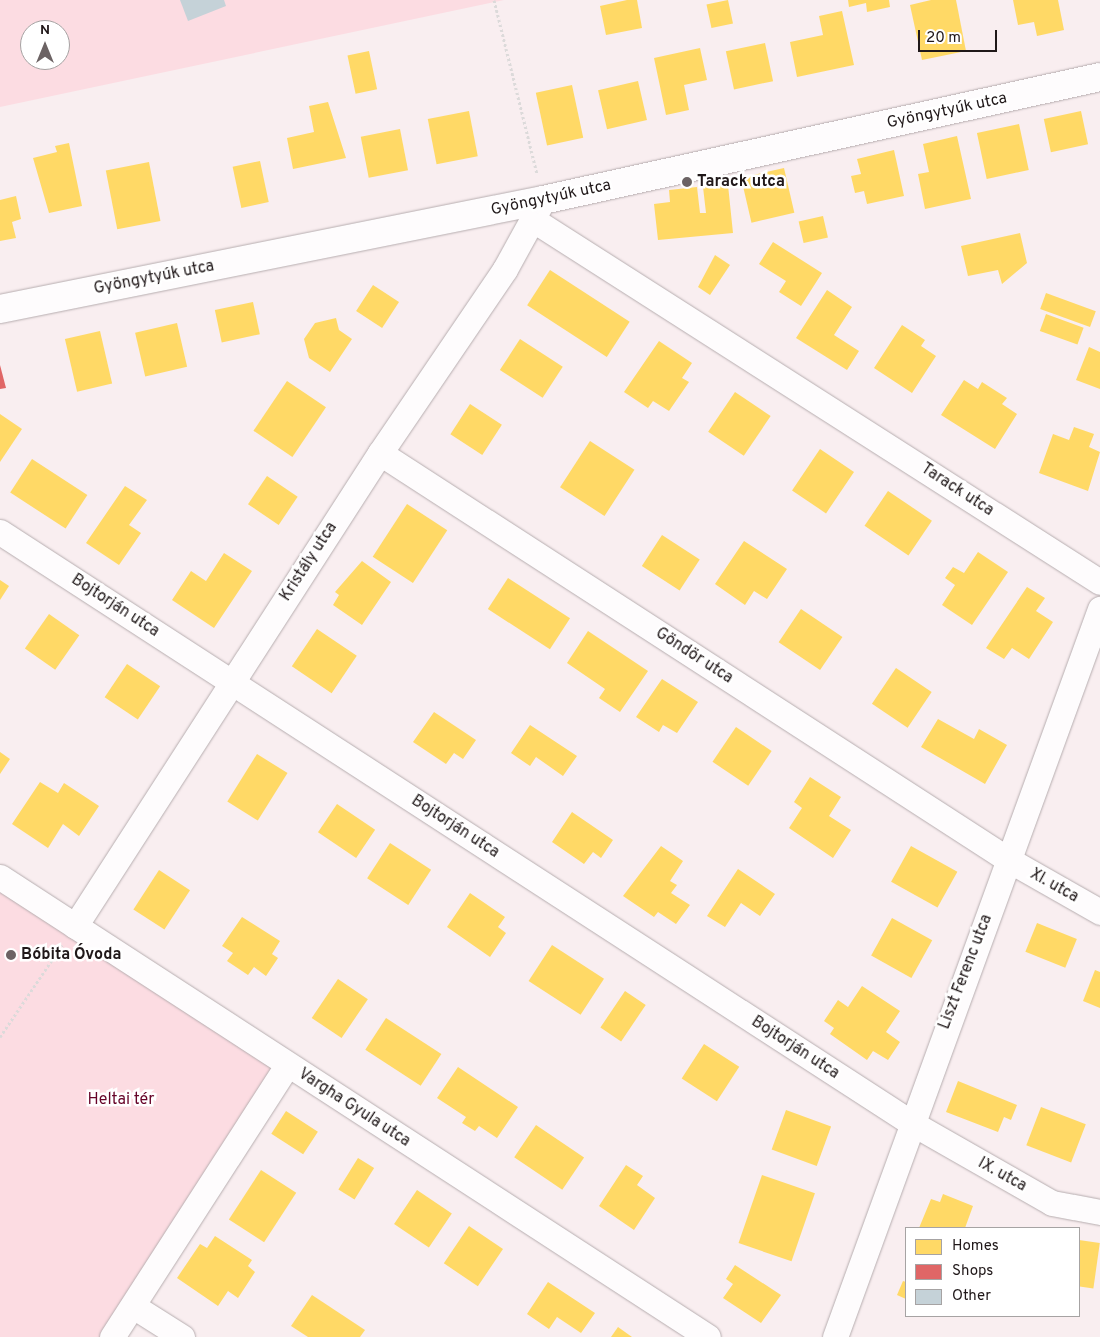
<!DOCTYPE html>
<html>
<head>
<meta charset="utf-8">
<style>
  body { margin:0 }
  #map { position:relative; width:1100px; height:1337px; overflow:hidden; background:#f9eef0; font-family:Overpass,sans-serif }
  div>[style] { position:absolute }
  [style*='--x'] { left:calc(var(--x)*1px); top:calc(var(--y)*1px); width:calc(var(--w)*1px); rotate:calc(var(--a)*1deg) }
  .green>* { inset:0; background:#fcdce2 }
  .homes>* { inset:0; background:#ffd966; transform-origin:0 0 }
  .shops>* { inset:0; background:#e06666 }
  .building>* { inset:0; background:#c5d2d8 }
  .path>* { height:3px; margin-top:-1.5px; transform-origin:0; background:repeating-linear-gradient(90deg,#dcdada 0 2.5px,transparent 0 5px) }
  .roads { filter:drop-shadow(0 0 1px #b6adaf) drop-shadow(0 0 1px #b6adaf) }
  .minor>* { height:25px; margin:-12.5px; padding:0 12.5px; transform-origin:12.5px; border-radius:12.5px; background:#fefcfd }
  .tertiary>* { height:28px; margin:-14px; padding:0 14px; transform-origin:14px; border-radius:14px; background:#fefcfd }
  .dots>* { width:14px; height:14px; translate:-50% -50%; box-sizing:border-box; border:2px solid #fff; border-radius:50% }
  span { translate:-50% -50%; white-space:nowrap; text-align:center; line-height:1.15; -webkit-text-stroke:5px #fff; paint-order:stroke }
  .street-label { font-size:16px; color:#201819 }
  .poi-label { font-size:16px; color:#201819; font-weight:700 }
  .left { translate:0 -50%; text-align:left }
  .park-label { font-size:16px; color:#660328 }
  .legend { position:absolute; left:905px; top:1227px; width:175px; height:90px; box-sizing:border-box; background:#fff; border:1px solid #a6a3a3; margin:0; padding:6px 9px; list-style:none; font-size:15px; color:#201819 }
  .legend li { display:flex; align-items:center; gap:10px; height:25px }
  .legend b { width:25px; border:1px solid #a6a3a3 }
  .north { position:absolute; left:20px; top:20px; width:50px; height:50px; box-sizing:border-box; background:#fff; border:1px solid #a6a3a3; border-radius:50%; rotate:0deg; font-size:14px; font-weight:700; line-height:20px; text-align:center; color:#201819 }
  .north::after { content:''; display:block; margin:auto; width:18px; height:22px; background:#6c6364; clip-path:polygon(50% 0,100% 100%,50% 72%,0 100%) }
  .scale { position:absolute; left:918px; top:30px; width:79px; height:22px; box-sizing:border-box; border:2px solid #201819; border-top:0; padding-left:6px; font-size:15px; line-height:18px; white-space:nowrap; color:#201819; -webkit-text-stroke:4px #fff; paint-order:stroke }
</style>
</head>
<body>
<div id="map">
  <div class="green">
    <i style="clip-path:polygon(evenodd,0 0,504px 0,0 107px,0 0,30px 30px,60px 30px,60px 60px,30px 60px,30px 30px)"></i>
    <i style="clip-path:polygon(0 877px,287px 1065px,112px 1337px,0 1337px)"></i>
  </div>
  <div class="homes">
    <i style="clip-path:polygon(627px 0,637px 0,642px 28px,606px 35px,600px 6px)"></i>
    <i style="left:728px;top:0;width:24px;height:22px;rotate:78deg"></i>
    <i style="clip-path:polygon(848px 0,889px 0,890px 7px,867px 12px,866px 3px,849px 7px)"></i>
    <i style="clip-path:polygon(931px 0,956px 0,966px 51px,922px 60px,910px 5px)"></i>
    <i style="clip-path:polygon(1013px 0,1058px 0,1064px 30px,1037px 36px,1034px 22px,1018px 25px)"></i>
    <i style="clip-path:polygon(842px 11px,854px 65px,797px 77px,790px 42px,823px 35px,819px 16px)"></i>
    <i style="left:765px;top:43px;width:39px;height:40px;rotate:78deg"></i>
    <i style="clip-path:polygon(700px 48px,707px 80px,684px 85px,689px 110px,666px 115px,654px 58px)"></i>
    <i style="left:369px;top:51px;width:39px;height:22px;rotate:78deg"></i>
    <i style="left:638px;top:81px;width:40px;height:41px;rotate:77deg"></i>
    <i style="left:572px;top:85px;width:54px;height:37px;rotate:78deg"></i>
    <i style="clip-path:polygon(328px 102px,346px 158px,293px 169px,287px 138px,314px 132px,309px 106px)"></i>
    <i style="left:469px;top:111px;width:46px;height:42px;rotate:79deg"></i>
    <i style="left:1081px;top:111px;width:34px;height:38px;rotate:78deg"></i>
    <i style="left:1019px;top:124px;width:47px;height:43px;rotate:78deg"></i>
    <i style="left:400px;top:129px;width:42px;height:40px;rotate:79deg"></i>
    <i style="clip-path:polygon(957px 136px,971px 199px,925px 209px,918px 174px,929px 172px,923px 144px)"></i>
    <i style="clip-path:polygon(69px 143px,82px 206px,49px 213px,33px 158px,57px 152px,55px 146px)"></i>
    <i style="clip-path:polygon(894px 150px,904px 196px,867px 204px,864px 191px,855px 193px,851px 176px,861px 174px,857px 159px)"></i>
    <i style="left:260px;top:161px;width:42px;height:28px;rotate:78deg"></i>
    <i style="left:149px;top:162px;width:60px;height:44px;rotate:79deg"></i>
    <i style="left:784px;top:168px;width:46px;height:44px;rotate:77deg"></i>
    <i style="clip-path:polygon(728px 185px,733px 233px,658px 240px,654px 204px,670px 202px,669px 190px,697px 187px,700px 213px,706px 213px,703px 187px)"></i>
    <i style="clip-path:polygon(16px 196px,21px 219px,12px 222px,16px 238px,0 241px,0 200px)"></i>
    <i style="left:823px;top:216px;width:22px;height:25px;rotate:77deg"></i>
    <i style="clip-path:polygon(1020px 233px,1027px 263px,1002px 284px,998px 270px,968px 276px,961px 246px)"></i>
    <i style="clip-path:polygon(773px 242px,822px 273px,801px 306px,779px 292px,786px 281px,759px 264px)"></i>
    <i style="clip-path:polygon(715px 255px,730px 265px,710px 295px,698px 287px)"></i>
    <i style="left:550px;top:270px;width:95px;height:42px;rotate:33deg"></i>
    <i style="left:373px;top:285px;width:31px;height:31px;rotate:33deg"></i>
    <i style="clip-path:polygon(827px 290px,852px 307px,834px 335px,859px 351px,847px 370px,796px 338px)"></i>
    <i style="left:1046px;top:293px;width:53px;height:17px;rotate:20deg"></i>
    <i style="left:253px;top:302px;width:33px;height:39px;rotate:78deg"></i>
    <i style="left:1046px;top:314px;width:40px;height:18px;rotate:20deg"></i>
    <i style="clip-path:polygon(336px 318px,339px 330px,352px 339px,330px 372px,309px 358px,304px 339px,315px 323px)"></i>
    <i style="left:177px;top:323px;width:45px;height:43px;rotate:77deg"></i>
    <i style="clip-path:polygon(902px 325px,925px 340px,921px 346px,936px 356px,912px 393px,874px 368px)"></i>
    <i style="left:100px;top:331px;width:54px;height:36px;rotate:77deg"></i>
    <i style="left:520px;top:339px;width:51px;height:37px;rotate:33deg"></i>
    <i style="clip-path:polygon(659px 341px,692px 363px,682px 378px,689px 382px,669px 411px,653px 401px,648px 408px,624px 392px)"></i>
    <i style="clip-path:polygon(1089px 347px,1100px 352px,1100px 389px,1076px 380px)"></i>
    <i style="clip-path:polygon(964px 380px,978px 389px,982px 382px,1007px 398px,1002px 404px,1017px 414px,995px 449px,941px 415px)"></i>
    <i style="left:287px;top:381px;width:47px;height:60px;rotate:34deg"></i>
    <i style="left:735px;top:392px;width:43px;height:48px;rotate:34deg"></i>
    <i style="left:470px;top:404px;width:38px;height:36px;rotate:33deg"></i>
    <i style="clip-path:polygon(0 414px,22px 429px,0 462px)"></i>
    <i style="clip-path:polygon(1074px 427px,1094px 434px,1089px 447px,1100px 452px,1088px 491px,1039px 473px,1053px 434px,1069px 440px)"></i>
    <i style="left:590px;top:441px;width:53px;height:55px;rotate:33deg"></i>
    <i style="left:820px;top:449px;width:41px;height:50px;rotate:34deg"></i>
    <i style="left:32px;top:459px;width:66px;height:40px;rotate:33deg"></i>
    <i style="left:267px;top:476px;width:37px;height:34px;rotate:34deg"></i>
    <i style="clip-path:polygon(125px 486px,147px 500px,129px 525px,141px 533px,119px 565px,86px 543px)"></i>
    <i style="left:888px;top:491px;width:53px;height:42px;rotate:34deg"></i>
    <i style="left:407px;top:504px;width:48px;height:63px;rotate:33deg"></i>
    <i style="left:662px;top:535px;width:45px;height:37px;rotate:33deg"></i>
    <i style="clip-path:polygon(744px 541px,787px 569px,767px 599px,754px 591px,745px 605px,715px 584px)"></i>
    <i style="clip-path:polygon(978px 552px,1008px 572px,972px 625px,942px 605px,955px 585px,945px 578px,953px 567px,964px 573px)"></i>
    <i style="clip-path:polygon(224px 553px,252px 571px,214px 628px,172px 600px,191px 571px,206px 581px)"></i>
    <i style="clip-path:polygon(362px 561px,391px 582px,362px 625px,333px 605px,339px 595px,335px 592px)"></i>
    <i style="left:508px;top:578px;width:74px;height:37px;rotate:33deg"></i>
    <i style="clip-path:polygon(0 580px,9px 586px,0 600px)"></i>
    <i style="clip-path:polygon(1027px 587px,1045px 598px,1036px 611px,1053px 622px,1029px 659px,1012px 648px,1004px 659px,986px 648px)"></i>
    <i style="left:801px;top:609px;width:50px;height:40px;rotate:34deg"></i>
    <i style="left:49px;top:614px;width:37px;height:42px;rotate:35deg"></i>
    <i style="left:317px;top:629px;width:48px;height:45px;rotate:34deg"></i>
    <i style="clip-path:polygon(588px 631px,648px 671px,620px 712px,599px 698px,605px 689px,567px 663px)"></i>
    <i style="left:127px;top:664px;width:40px;height:40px;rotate:34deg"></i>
    <i style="left:896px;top:668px;width:43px;height:43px;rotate:34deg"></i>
    <i style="clip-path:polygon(662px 679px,698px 702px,677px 733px,663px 725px,659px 732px,636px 717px)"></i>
    <i style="clip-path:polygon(434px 712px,476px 740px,463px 759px,454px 753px,446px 764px,413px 742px)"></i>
    <i style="clip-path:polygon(938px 719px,974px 739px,979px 729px,1007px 745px,985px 784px,921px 747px)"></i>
    <i style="clip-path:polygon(530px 725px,577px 756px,563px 776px,536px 757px,530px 766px,511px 753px)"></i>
    <i style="left:736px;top:727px;width:43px;height:42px;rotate:34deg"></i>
    <i style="clip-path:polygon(0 752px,10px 759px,0 774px)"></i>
    <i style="left:257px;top:754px;width:36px;height:56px;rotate:32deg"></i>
    <i style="clip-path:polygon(810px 777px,841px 797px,829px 816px,851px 830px,833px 858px,789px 828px,802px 808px,794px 802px)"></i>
    <i style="clip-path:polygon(40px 782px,58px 793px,64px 783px,99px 806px,79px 836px,63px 824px,48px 848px,12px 824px)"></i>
    <i style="left:337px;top:804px;width:46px;height:34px;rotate:34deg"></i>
    <i style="clip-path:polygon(572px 812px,613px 840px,601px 858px,593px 852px,584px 864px,552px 842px)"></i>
    <i style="left:390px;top:843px;width:49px;height:42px;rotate:33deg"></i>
    <i style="clip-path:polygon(661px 846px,683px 861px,670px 881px,677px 885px,671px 893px,690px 905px,676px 924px,658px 912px,654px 917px,623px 896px)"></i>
    <i style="left:911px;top:846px;width:53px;height:41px;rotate:29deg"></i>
    <i style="clip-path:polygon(738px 869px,775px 894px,760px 916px,741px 903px,725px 927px,707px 916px)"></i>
    <i style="left:159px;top:870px;width:37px;height:47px;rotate:33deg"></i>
    <i style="clip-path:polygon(470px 893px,505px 917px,498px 927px,506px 933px,490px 957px,447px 927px)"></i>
    <i style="clip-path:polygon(242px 917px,280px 941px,272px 954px,278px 958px,266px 976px,254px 967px,248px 975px,227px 961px,233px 953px,222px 946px)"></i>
    <i style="left:892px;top:918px;width:46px;height:43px;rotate:29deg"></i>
    <i style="left:1037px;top:923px;width:43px;height:31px;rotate:22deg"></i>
    <i style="left:552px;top:945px;width:62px;height:43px;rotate:33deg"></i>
    <i style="clip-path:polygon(1095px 970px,1100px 972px,1100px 1008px,1083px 1001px)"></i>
    <i style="left:338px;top:979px;width:36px;height:47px;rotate:34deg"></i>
    <i style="clip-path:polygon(862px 986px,900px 1011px,886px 1032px,900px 1042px,888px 1060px,873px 1051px,867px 1060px,830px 1034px,834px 1028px,824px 1021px,838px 1000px,848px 1007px)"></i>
    <i style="left:625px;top:991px;width:25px;height:44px;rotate:34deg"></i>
    <i style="left:386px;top:1018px;width:66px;height:38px;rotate:33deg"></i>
    <i style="left:704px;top:1044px;width:42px;height:41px;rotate:33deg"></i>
    <i style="clip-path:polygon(458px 1067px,518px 1107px,497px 1138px,479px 1126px,475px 1131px,462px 1123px,466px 1117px,437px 1098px)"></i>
    <i style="clip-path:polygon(958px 1081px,1017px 1105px,1011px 1120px,1004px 1117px,998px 1132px,946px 1112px)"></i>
    <i style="left:1041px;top:1107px;width:48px;height:41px;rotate:21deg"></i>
    <i style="left:786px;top:1110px;width:48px;height:42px;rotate:20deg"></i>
    <i style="left:286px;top:1111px;width:38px;height:27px;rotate:33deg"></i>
    <i style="left:536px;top:1125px;width:58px;height:39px;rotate:34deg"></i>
    <i style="left:358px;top:1158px;width:19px;height:37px;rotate:32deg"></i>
    <i style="clip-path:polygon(626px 1165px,643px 1176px,637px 1185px,655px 1198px,634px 1230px,599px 1206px)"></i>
    <i style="left:261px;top:1170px;width:42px;height:59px;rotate:33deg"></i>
    <i style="left:762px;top:1175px;width:56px;height:72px;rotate:19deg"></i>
    <i style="left:417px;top:1190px;width:42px;height:41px;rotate:34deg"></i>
    <i style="clip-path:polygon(943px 1194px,973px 1206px,965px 1228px,919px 1228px,931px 1199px,940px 1202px)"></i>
    <i style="left:469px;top:1226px;width:41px;height:45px;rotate:34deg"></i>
    <i style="clip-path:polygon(215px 1236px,252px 1260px,248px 1266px,255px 1272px,238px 1298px,228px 1291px,218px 1306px,177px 1278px,200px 1244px,207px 1248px)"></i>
    <i style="left:1079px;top:1240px;width:21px;height:46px;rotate:8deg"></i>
    <i style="clip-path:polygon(735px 1265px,781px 1295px,761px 1323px,723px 1298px,733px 1284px,726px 1279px)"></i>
    <i style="clip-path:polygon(903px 1281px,906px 1282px,906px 1299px,897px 1295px)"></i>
    <i style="clip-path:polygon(548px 1282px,595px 1313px,581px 1333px,557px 1317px,549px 1329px,527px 1314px)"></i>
    <i style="clip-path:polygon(312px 1295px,365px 1330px,360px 1337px,308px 1337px,291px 1326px)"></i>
    <i style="clip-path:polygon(618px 1327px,632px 1337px,611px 1337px)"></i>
  </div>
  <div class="shops">
    <i style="clip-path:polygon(0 365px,6px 388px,0 389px)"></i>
  </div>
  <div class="building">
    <i style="clip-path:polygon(180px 0,224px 0,226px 6px,188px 21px)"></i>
  </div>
  <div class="path">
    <i style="--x:494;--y:0;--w:179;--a:76.1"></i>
    <i style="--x:0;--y:1037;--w:111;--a:-56"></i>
  </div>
  <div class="roads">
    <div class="minor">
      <i style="--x:535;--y:221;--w:670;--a:32.58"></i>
      <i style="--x:380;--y:453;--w:749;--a:32.91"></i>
      <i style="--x:1009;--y:860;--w:105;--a:29.7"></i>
      <i style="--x:0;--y:532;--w:1085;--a:32.96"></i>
      <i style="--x:910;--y:1122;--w:163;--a:29.7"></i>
      <i style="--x:1052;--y:1203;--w:49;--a:10.6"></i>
      <i style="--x:0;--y:877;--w:844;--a:33.01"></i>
      <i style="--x:75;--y:926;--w:563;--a:-57.19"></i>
      <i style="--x:380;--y:453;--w:222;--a:-55.8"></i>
      <i style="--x:505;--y:269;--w:79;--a:-61.2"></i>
      <i style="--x:133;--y:1306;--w:58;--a:32.3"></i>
      <i style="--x:112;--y:1337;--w:323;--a:-57.2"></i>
      <i style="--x:835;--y:1337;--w:775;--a:-70"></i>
    </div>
    <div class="tertiary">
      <i style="--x:0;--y:309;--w:554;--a:-11.35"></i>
      <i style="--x:543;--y:200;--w:570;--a:-12.45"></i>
    </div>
  </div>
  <div class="dots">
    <i style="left:687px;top:182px;background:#6c6364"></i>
    <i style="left:11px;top:955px;background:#6c6364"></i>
  </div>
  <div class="street-label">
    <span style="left:947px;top:111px;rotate:-12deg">Gyöngytyúk utca</span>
    <span style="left:551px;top:198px;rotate:-12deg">Gyöngytyúk utca</span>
    <span style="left:154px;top:278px;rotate:-11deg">Gyöngytyúk utca</span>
    <span style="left:957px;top:490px;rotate:33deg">Tarack utca</span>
    <span style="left:309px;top:562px;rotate:-57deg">Kristály utca</span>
    <span style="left:115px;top:606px;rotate:33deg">Bojtorján utca</span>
    <span style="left:694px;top:656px;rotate:33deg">Göndör utca</span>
    <span style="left:455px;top:827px;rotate:33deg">Bojtorján utca</span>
    <span style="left:1054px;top:886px;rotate:29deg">XI. utca</span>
    <span style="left:966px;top:972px;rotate:-69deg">Liszt Ferenc utca</span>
    <span style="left:795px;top:1048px;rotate:33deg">Bojtorján utca</span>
    <span style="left:354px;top:1108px;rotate:33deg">Vargha Gyula utca</span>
    <span style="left:1002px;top:1175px;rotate:29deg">IX. utca</span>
  </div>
  <div class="poi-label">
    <span class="left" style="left:697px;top:182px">Tarack utca</span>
    <span class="left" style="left:21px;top:955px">Bóbita Óvoda</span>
  </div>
  <div class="park-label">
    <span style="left:121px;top:1100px">Heltai tér</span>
  </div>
  <ul class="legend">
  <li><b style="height:14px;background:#ffd966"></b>Homes</li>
  <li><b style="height:14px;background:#e06666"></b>Shops</li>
  <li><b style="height:14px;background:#c5d2d8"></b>Other</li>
  </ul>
  <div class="north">N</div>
  <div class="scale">20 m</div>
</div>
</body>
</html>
